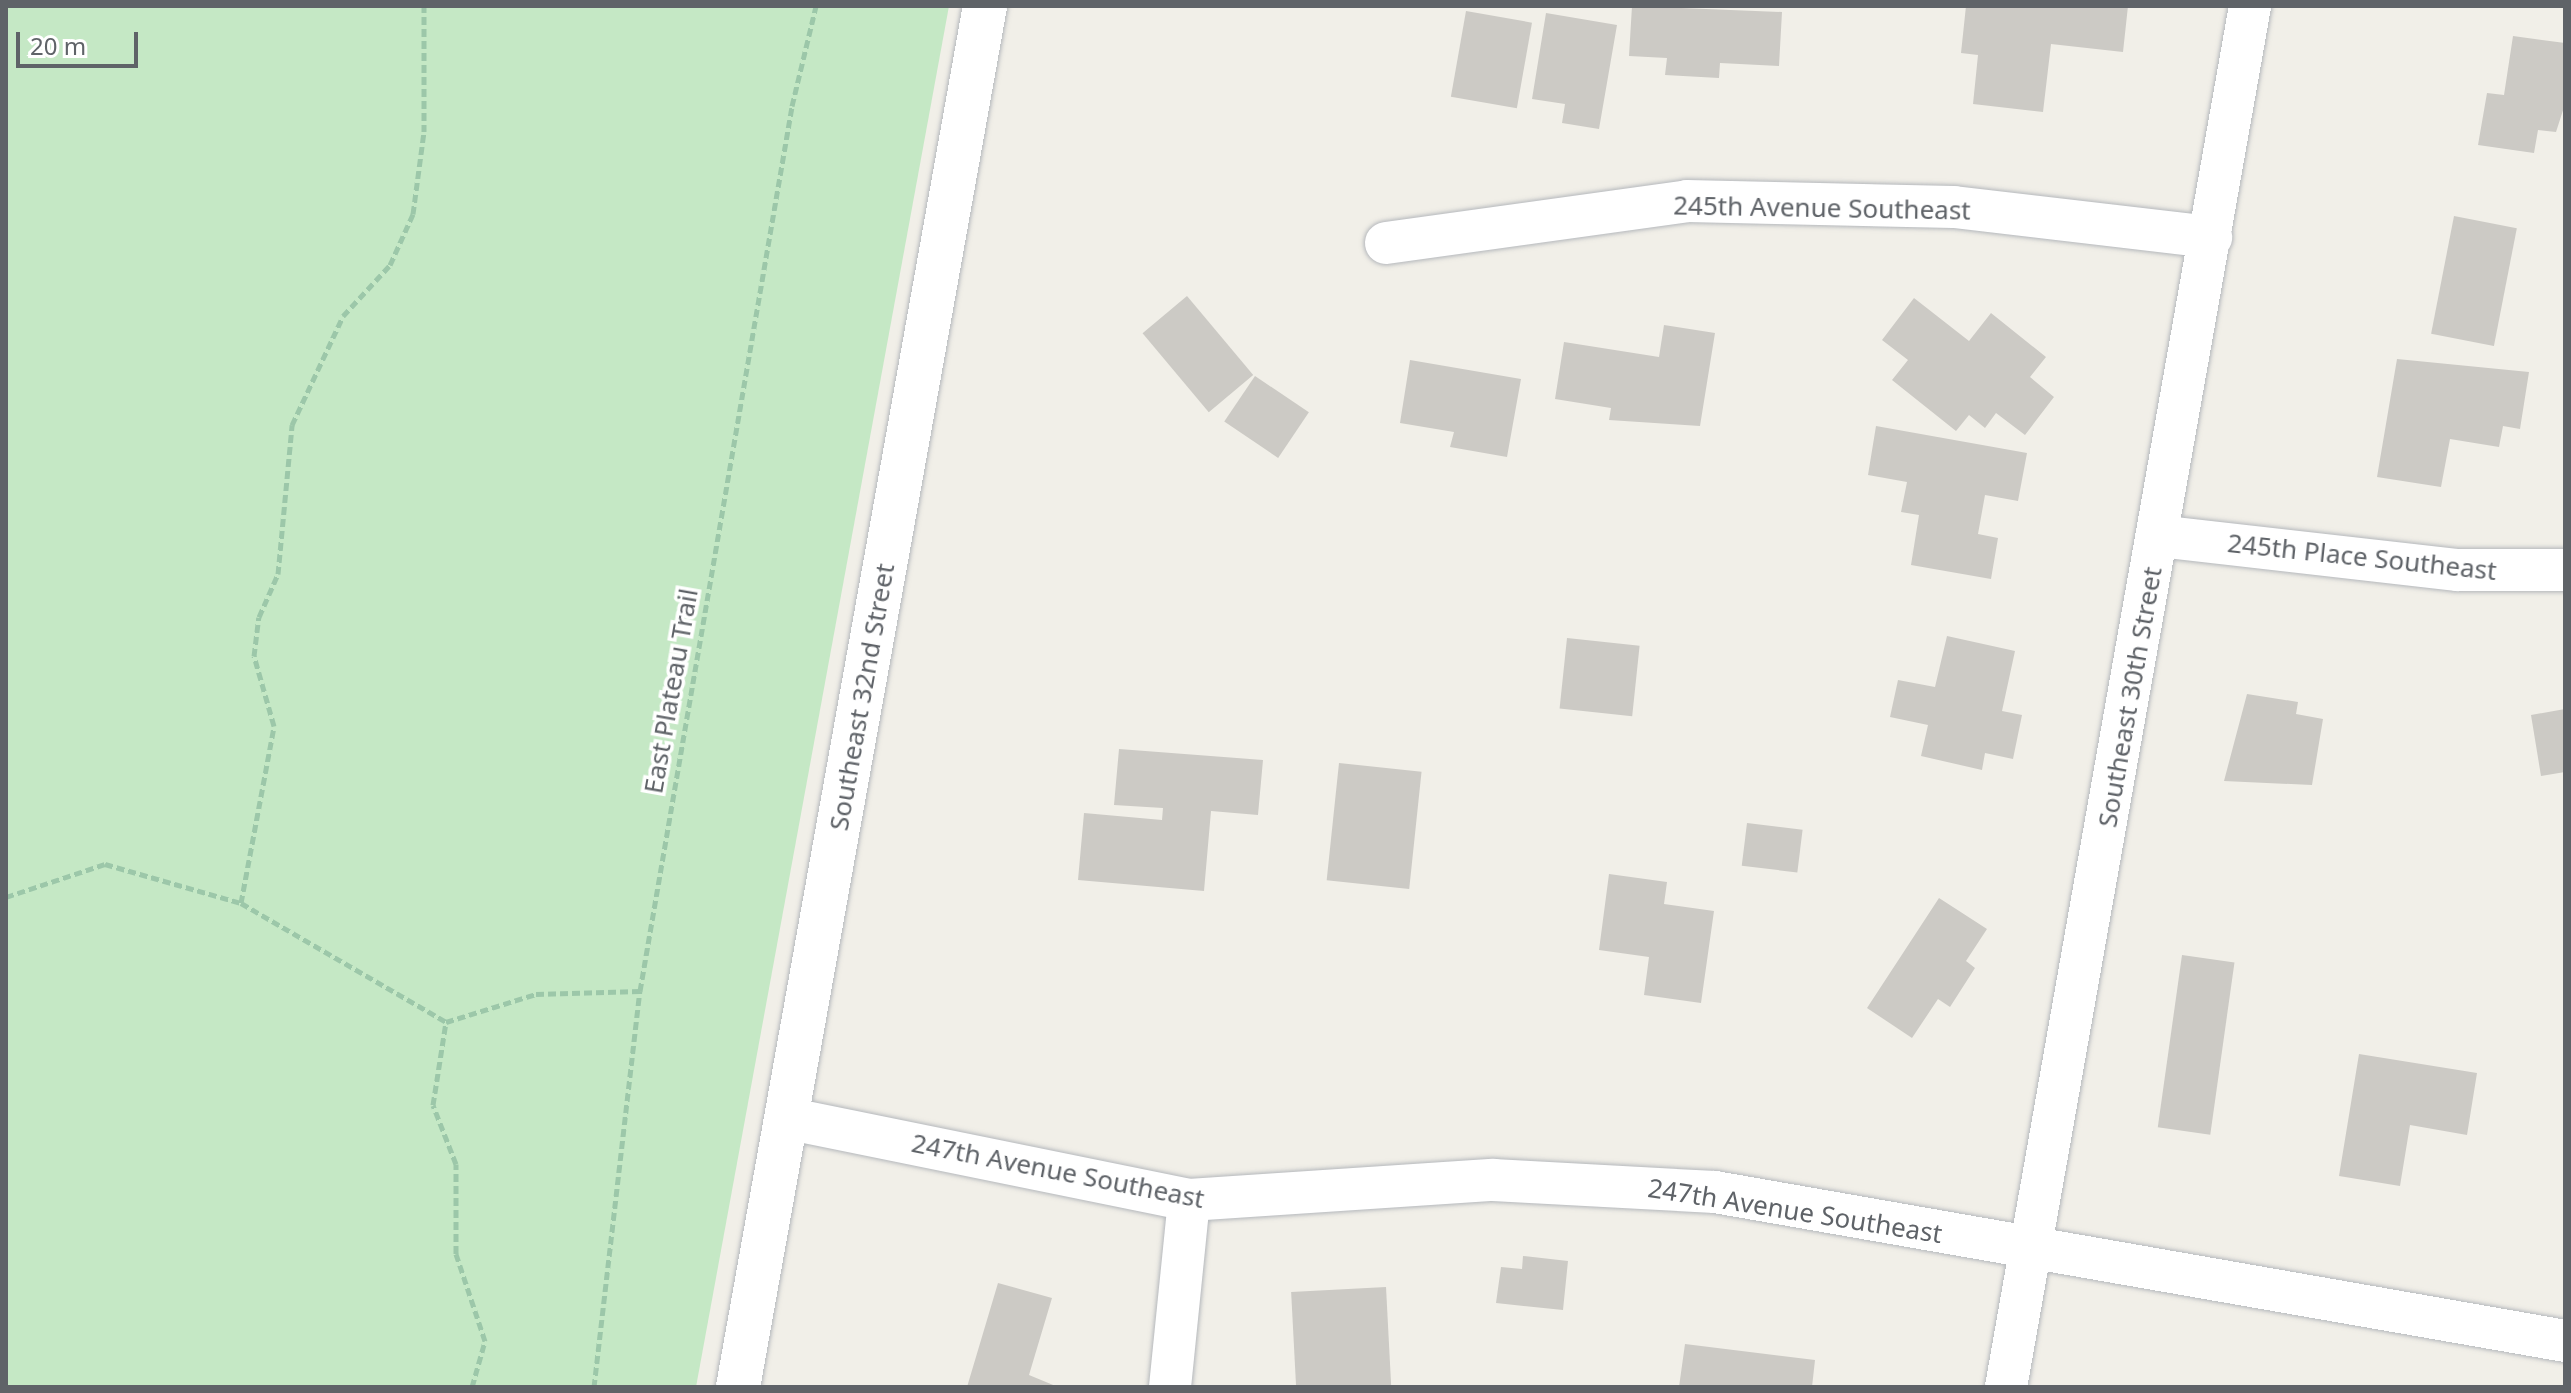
<!DOCTYPE html>
<html>
<head>
<meta charset="utf-8">
<style>
  body { margin:0 }
  #map { position:relative; width:2571px; height:1393px; overflow:hidden; background:#f1efe8; font-family:"Noto Sans",sans-serif }
  div>[style] { position:absolute }
  [style*='--x'] { left:calc(var(--x)*1px); top:calc(var(--y)*1px); width:calc(var(--w)*1px); rotate:calc(var(--a)*1deg) }
  .green>* { inset:0; background:#c5e8c5 }
  .building>* { inset:0; background:#cccac5; transform-origin:0 0 }
  .path>* { height:5px; margin-top:-2.5px; transform-origin:0; background:repeating-linear-gradient(90deg,#9cc7a9 0 8px,transparent 0 12px) }
  .roads { filter:drop-shadow(0 0 2px #b5b8bc) drop-shadow(0 0 2px #b5b8bc) }
  .minor>* { height:42px; margin:-21px; padding:0 21px; transform-origin:21px; border-radius:21px; background:#fff }
  .tertiary>* { height:44px; margin:-22px; padding:0 22px; transform-origin:22px; border-radius:22px; background:#fff }
  span { translate:-50% -50%; white-space:nowrap; text-align:center; line-height:1.15; -webkit-text-stroke:7px #fff; paint-order:stroke }
  .street-label { font-size:26px; color:#5f6368 }
  .frame { position:absolute; inset:0; border:8px solid #5f6368; pointer-events:none }
  .scale { position:absolute; left:16px; top:32px; width:122px; height:36px; box-sizing:border-box; border:4px solid #5f6368; border-top:0; padding-left:10px; font-size:24px; line-height:28px; white-space:nowrap; color:#5f6368; -webkit-text-stroke:6px #fff; paint-order:stroke }
</style>
</head>
<body>
<div id="map">
  <div class="green">
    <i style="clip-path:polygon(6px 6px,949px 6px,696px 1387px,6px 1387px)"></i>
  </div>
  <div class="building">
    <i style="clip-path:polygon(1632px 6px,1782px 12px,1779px 66px,1720px 63px,1719px 78px,1665px 75px,1667px 58px,1629px 56px)"></i>
    <i style="clip-path:polygon(1966px 6px,2128px 6px,2123px 52px,2051px 44px,2043px 112px,1973px 104px,1978px 55px,1961px 53px)"></i>
    <i style="left:1466px;top:11px;width:67px;height:87px;rotate:10deg"></i>
    <i style="clip-path:polygon(1546px 13px,1617px 25px,1599px 129px,1562px 123px,1565px 104px,1532px 99px)"></i>
    <i style="clip-path:polygon(2513px 36px,2565px 43px,2565px 104px,2556px 132px,2538px 130px,2534px 153px,2478px 145px,2487px 93px,2504px 95px)"></i>
    <i style="left:2454px;top:216px;width:64px;height:120px;rotate:11deg"></i>
    <i style="left:1187px;top:296px;width:103px;height:58px;rotate:50deg"></i>
    <i style="clip-path:polygon(1914px 298px,1969px 341px,1991px 313px,2046px 357px,2030px 377px,2054px 397px,2025px 435px,1996px 413px,1985px 428px,1969px 415px,1956px 431px,1892px 380px,1908px 360px,1882px 340px)"></i>
    <i style="clip-path:polygon(1664px 325px,1715px 333px,1700px 426px,1609px 420px,1611px 408px,1555px 399px,1564px 342px,1659px 357px)"></i>
    <i style="clip-path:polygon(2397px 359px,2529px 372px,2520px 429px,2503px 426px,2499px 447px,2450px 439px,2441px 487px,2377px 477px)"></i>
    <i style="clip-path:polygon(1410px 360px,1521px 379px,1507px 457px,1450px 447px,1454px 432px,1400px 423px)"></i>
    <i style="left:1255px;top:376px;width:65px;height:55px;rotate:34deg"></i>
    <i style="clip-path:polygon(1876px 426px,2027px 453px,2018px 501px,1985px 495px,1978px 534px,1998px 538px,1991px 579px,1911px 565px,1919px 515px,1901px 512px,1907px 482px,1868px 475px)"></i>
    <i style="clip-path:polygon(1947px 636px,2015px 651px,2002px 711px,2022px 715px,2013px 759px,1985px 753px,1982px 770px,1921px 756px,1928px 725px,1890px 717px,1898px 680px,1935px 687px)"></i>
    <i style="left:1567px;top:638px;width:73px;height:71px;rotate:6deg"></i>
    <i style="clip-path:polygon(2247px 694px,2298px 702px,2296px 714px,2323px 719px,2312px 785px,2224px 781px)"></i>
    <i style="clip-path:polygon(2565px 709px,2565px 772px,2541px 776px,2531px 715px)"></i>
    <i style="clip-path:polygon(1119px 749px,1263px 760px,1258px 815px,1211px 811px,1204px 891px,1078px 880px,1084px 813px,1162px 820px,1163px 808px,1114px 805px)"></i>
    <i style="left:1339px;top:763px;width:83px;height:118px;rotate:6deg"></i>
    <i style="left:1747px;top:823px;width:56px;height:43px;rotate:7deg"></i>
    <i style="clip-path:polygon(1609px 874px,1667px 882px,1664px 904px,1714px 911px,1701px 1003px,1644px 995px,1649px 957px,1599px 950px)"></i>
    <i style="clip-path:polygon(1939px 898px,1987px 929px,1966px 961px,1975px 968px,1950px 1007px,1938px 999px,1912px 1038px,1867px 1008px)"></i>
    <i style="left:2182px;top:955px;width:53px;height:174px;rotate:8deg"></i>
    <i style="clip-path:polygon(2359px 1054px,2477px 1073px,2467px 1135px,2410px 1125px,2400px 1186px,2339px 1176px)"></i>
    <i style="clip-path:polygon(1523px 1256px,1568px 1261px,1563px 1310px,1496px 1303px,1501px 1267px,1522px 1269px)"></i>
    <i style="clip-path:polygon(998px 1283px,1052px 1298px,1029px 1375px,1058px 1387px,967px 1387px)"></i>
    <i style="left:1386px;top:1287px;width:100px;height:95px;rotate:87deg"></i>
    <i style="clip-path:polygon(1685px 1344px,1815px 1360px,1812px 1387px,1679px 1387px)"></i>
  </div>
  <div class="path">
    <i style="--x:6;--y:897;--w:104;--a:-18.4"></i>
    <i style="--x:105;--y:864;--w:141;--a:16"></i>
    <i style="--x:241;--y:903;--w:237;--a:30.1"></i>
    <i style="--x:241;--y:903;--w:180;--a:-79.4"></i>
    <i style="--x:274;--y:726;--w:73;--a:-105.9"></i>
    <i style="--x:254;--y:656;--w:39;--a:-83"></i>
    <i style="--x:259;--y:617;--w:47;--a:-66.2"></i>
    <i style="--x:278;--y:574;--w:150;--a:-84.6"></i>
    <i style="--x:292;--y:425;--w:120;--a:-64.9"></i>
    <i style="--x:343;--y:316;--w:69;--a:-47.3"></i>
    <i style="--x:390;--y:265;--w:56;--a:-65.7"></i>
    <i style="--x:413;--y:214;--w:83;--a:-82.4"></i>
    <i style="--x:424;--y:132;--w:126;--a:-90"></i>
    <i style="--x:472;--y:1387;--w:48;--a:-74.2"></i>
    <i style="--x:485;--y:1341;--w:92;--a:-108.4"></i>
    <i style="--x:456;--y:1254;--w:90;--a:-90"></i>
    <i style="--x:456;--y:1164;--w:63;--a:-111.3"></i>
    <i style="--x:433;--y:1105;--w:84;--a:-81.1"></i>
    <i style="--x:446;--y:1022;--w:94;--a:-17.3"></i>
    <i style="--x:536;--y:994;--w:104;--a:-1.7"></i>
    <i style="--x:594;--y:1387;--w:399;--a:-83.4"></i>
    <i style="--x:640;--y:991;--w:898;--a:-80.25"></i>
    <i style="--x:792;--y:106;--w:103;--a:-76.5"></i>
  </div>
  <div class="roads">
    <div class="minor">
      <i style="--x:1386;--y:243;--w:304;--a:-7.9"></i>
      <i style="--x:1687;--y:201;--w:267;--a:1.3"></i>
      <i style="--x:1954;--y:207;--w:259;--a:6.7"></i>
      <i style="--x:2158;--y:536;--w:302;--a:6.5"></i>
      <i style="--x:2458;--y:570;--w:107;--a:0"></i>
      <i style="--x:786;--y:1118;--w:411;--a:11.5"></i>
      <i style="--x:1189;--y:1200;--w:305;--a:-3.8"></i>
      <i style="--x:1493;--y:1180;--w:222;--a:3.1"></i>
      <i style="--x:1715;--y:1192;--w:863;--a:9.94"></i>
      <i style="--x:1170;--y:1387;--w:188;--a:-84.2"></i>
      <i style="--x:2006;--y:1387;--w:1402;--a:-79.98"></i>
    </div>
    <div class="tertiary">
      <i style="--x:738;--y:1387;--w:1403;--a:-79.86"></i>
    </div>
  </div>
  <div class="street-label">
    <span style="left:1822px;top:208px;rotate:1deg">245th Avenue Southeast</span>
    <span style="left:2362px;top:557px;rotate:6deg">245th Place Southeast</span>
    <span style="left:671px;top:691px;rotate:-80deg">East Plateau Trail</span>
    <span style="left:862px;top:697px;rotate:-80deg">Southeast 32nd Street</span>
    <span style="left:2130px;top:697px;rotate:-80deg">Southeast 30th Street</span>
    <span style="left:1058px;top:1171px;rotate:11deg">247th Avenue Southeast</span>
    <span style="left:1795px;top:1211px;rotate:9deg">247th Avenue Southeast</span>
  </div>
  <div class="frame"></div>
  <div class="scale">20 m</div>
</div>
</body>
</html>
